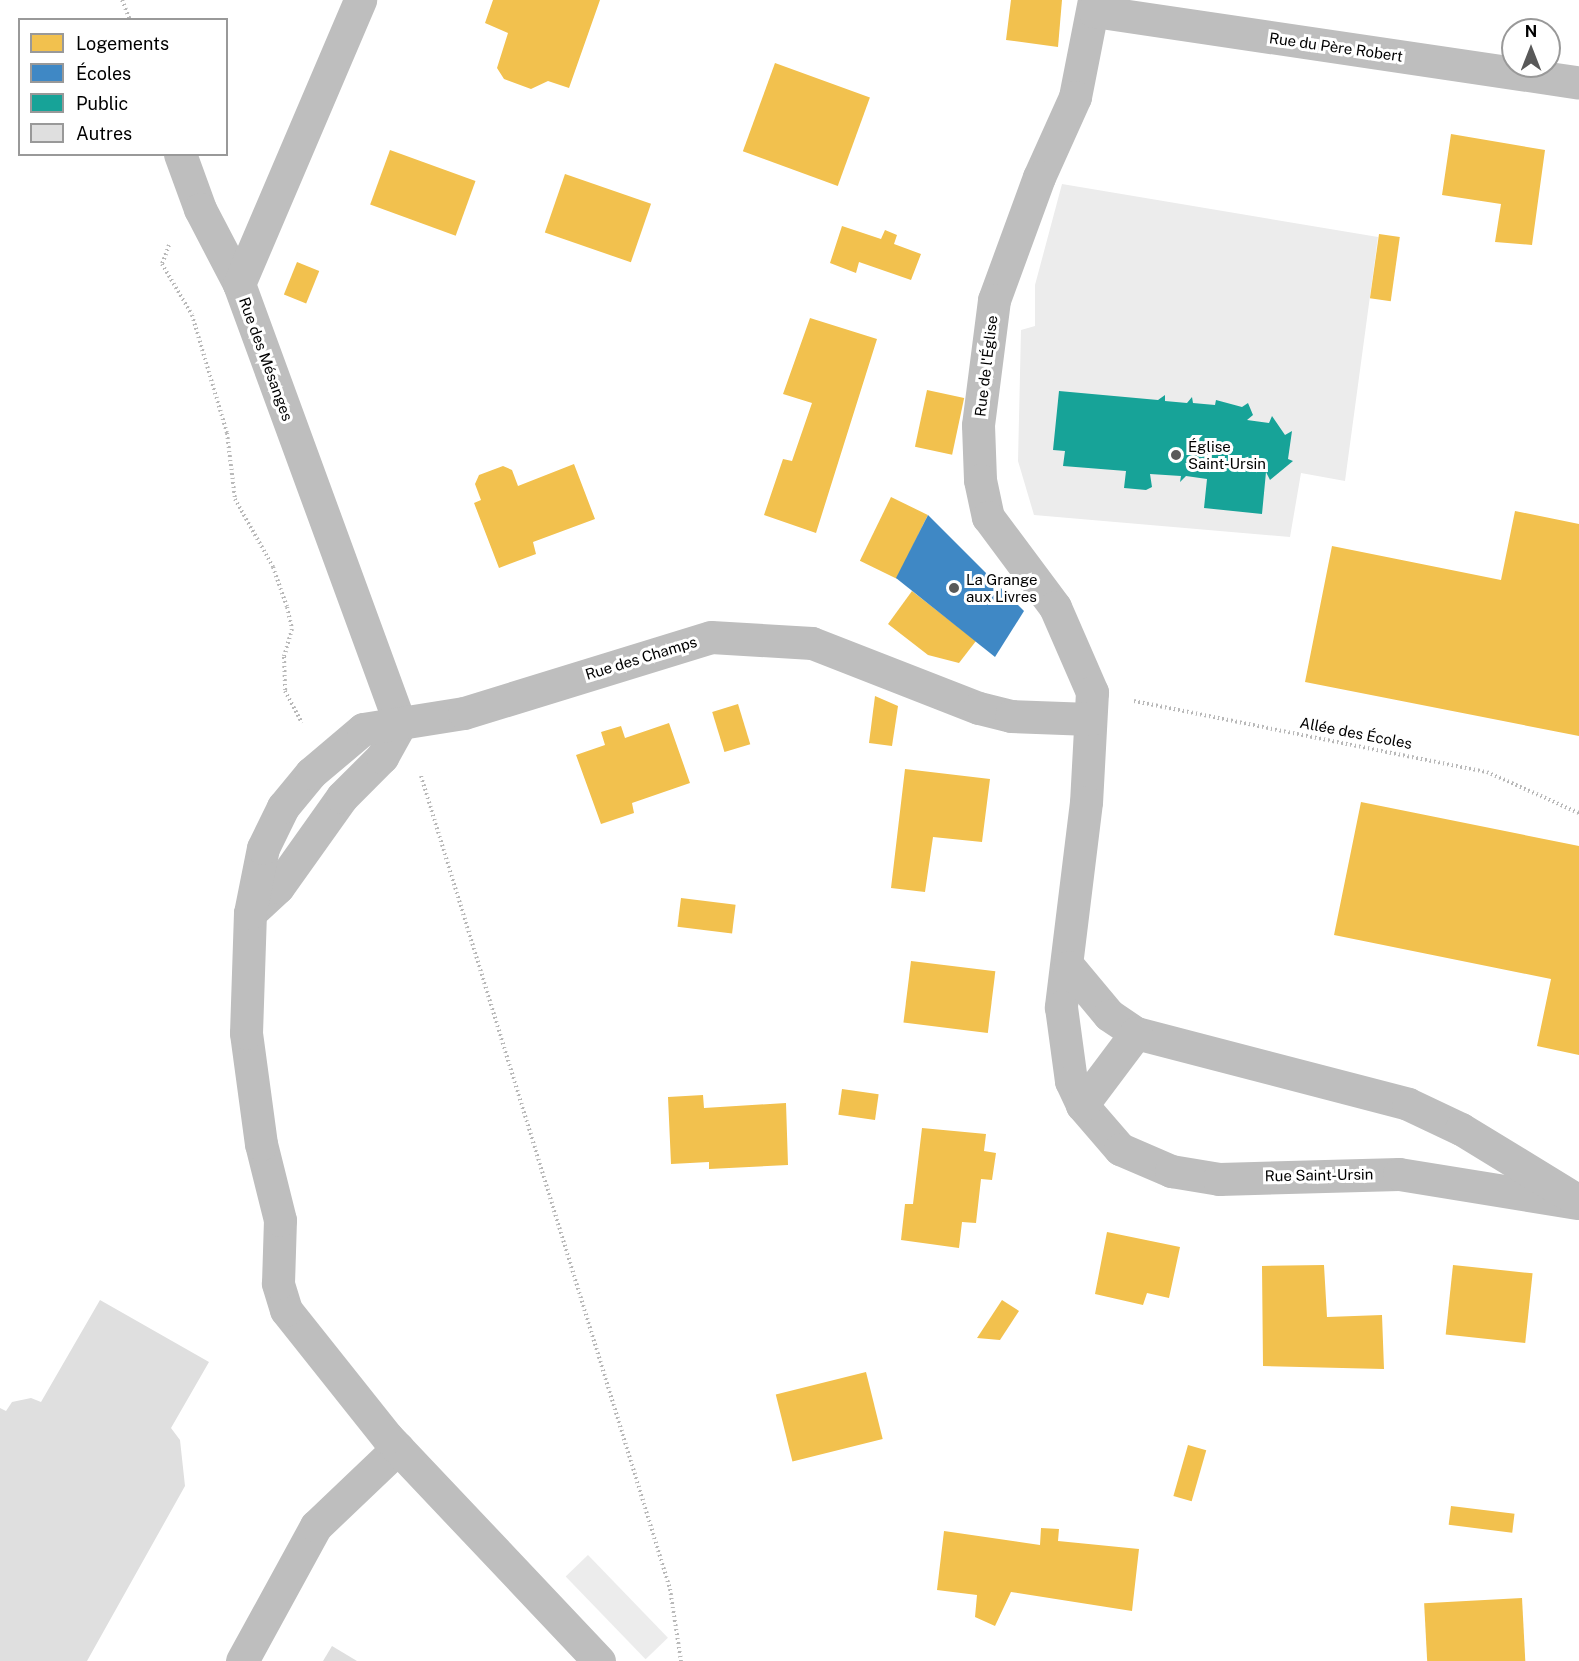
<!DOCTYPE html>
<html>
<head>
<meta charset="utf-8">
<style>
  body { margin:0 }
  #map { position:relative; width:1579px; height:1661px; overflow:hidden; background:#fff; font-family:"Public Sans",sans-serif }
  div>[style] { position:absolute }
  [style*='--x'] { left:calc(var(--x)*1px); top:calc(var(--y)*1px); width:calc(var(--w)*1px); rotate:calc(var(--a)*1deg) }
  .green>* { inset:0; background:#ececec; transform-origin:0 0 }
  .homes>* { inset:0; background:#f2c14e; transform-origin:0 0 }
  .schools>* { inset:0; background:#3f88c5 }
  .public>* { inset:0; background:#17a398 }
  .building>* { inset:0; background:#dfdfdf }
  .path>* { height:4px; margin-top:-2px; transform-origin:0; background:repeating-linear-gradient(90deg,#b9b9b9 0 1.5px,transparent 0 4.5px) }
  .minor>* { height:33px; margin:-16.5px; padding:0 16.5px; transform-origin:16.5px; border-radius:16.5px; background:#bebebe }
  .dots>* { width:16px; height:16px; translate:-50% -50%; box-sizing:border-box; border:3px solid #fff; border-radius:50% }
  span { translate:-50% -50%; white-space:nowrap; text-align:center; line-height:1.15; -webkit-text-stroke:6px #fff; paint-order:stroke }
  .street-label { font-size:15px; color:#000 }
  .poi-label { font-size:15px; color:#000 }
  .left { translate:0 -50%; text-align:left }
  .legend { position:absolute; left:18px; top:18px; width:210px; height:138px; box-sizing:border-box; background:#fff; border:2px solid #999; margin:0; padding:8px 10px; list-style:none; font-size:18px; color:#000 }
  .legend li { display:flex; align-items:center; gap:12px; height:30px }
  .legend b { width:30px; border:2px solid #999 }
  .north { position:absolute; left:1501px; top:18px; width:60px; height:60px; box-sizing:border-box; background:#fff; border:2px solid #999; border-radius:50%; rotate:0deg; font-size:16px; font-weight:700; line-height:24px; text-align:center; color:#000 }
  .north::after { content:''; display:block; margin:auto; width:21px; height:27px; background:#595959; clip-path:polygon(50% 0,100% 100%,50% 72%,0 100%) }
</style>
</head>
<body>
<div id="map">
  <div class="green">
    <i style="clip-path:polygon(1062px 184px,1378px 237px,1345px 481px,1301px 473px,1290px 537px,1034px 515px,1018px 461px,1021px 330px,1035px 326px,1035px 285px)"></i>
    <i style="left:588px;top:1555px;width:115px;height:31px;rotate:46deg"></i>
  </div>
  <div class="homes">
    <i style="clip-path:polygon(493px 0,600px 0,569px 88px,548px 81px,531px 89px,504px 79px,497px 68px,508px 33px,485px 23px)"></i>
    <i style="clip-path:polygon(1011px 0,1062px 0,1058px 47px,1006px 40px)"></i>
    <i style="left:775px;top:63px;width:101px;height:94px;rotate:20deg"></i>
    <i style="clip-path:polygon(1451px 134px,1545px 150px,1532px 245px,1495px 242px,1501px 204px,1442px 195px)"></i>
    <i style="left:390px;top:150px;width:91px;height:58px;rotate:20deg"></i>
    <i style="left:565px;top:174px;width:91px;height:62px;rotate:19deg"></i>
    <i style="clip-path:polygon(842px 226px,881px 239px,885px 230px,897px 235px,894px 244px,921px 254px,911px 280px,859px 262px,856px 273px,830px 263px)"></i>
    <i style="left:1379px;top:234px;width:21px;height:65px;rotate:8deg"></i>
    <i style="left:297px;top:262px;width:24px;height:35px;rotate:22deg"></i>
    <i style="clip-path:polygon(810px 318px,877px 339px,816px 533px,764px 515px,783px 459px,792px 461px,812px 403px,783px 394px)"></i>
    <i style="left:927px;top:390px;width:38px;height:58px;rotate:12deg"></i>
    <i style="clip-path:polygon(574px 464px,595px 519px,533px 542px,536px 554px,499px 568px,474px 503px,481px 500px,475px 484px,479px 475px,503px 466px,512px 470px,518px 486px)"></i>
    <i style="left:891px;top:497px;width:41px;height:71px;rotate:26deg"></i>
    <i style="clip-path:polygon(1515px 511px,1579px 524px,1579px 736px,1305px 682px,1332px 546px,1501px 580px)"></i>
    <i style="clip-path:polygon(912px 591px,976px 641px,959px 663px,928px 655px,888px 624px)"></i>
    <i style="clip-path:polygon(875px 696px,898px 706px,892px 746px,869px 743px)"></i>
    <i style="left:738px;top:704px;width:42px;height:27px;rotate:73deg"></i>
    <i style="clip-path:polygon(669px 723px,690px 783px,632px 803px,634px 813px,601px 824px,576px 755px,605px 745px,601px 732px,621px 726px,625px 738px)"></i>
    <i style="clip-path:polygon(905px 769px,990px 779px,982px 842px,933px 837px,925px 892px,891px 888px)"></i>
    <i style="clip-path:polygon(1361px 802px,1579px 846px,1579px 1055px,1537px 1046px,1551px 979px,1334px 935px)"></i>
    <i style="left:681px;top:898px;width:55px;height:29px;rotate:7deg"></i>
    <i style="left:911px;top:961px;width:85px;height:62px;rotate:7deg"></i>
    <i style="left:842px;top:1089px;width:37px;height:26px;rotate:8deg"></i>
    <i style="clip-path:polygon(703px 1095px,704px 1108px,786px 1103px,788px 1165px,709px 1169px,709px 1162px,671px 1164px,668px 1097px)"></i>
    <i style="clip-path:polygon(922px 1128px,986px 1134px,984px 1151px,996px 1153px,992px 1180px,981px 1179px,976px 1223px,962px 1222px,959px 1248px,901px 1240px,905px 1204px,913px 1204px)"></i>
    <i style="clip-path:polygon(1107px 1232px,1180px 1247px,1169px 1298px,1147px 1293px,1143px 1305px,1095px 1294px)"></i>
    <i style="clip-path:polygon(1324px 1265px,1327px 1317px,1382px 1315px,1384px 1369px,1263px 1366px,1262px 1266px)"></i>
    <i style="left:1453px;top:1265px;width:80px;height:70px;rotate:6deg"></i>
    <i style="clip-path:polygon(1002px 1300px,1019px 1311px,1000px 1340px,977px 1338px)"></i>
    <i style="left:866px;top:1372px;width:69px;height:93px;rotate:76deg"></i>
    <i style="left:1188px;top:1445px;width:19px;height:53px;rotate:16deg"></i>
    <i style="left:1451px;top:1506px;width:64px;height:19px;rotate:7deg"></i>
    <i style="clip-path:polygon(1041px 1528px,1059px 1529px,1058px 1541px,1139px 1549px,1132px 1611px,1011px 1592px,995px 1626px,975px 1617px,977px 1595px,937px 1590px,944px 1531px,1040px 1545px)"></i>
    <i style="left:1522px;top:1598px;width:63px;height:98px;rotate:87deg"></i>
  </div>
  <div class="schools">
    <i style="clip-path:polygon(928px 515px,1024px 611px,995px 657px,896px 578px)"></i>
  </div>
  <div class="public">
    <i style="clip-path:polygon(1059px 391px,1158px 400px,1165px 395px,1165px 401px,1187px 403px,1192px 397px,1193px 403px,1215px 405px,1216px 400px,1242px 407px,1248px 403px,1253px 415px,1247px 420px,1269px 423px,1272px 416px,1285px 435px,1292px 431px,1288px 459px,1293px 461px,1270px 480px,1266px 472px,1262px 514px,1204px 508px,1207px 479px,1186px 476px,1180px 482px,1181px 476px,1150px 474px,1152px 487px,1146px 490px,1124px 488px,1126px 471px,1063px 466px,1065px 451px,1053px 450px)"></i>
  </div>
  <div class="building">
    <i style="clip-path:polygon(100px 1300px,209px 1362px,171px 1428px,180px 1440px,185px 1486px,87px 1661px,0 1661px,0 1408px,6px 1411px,12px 1402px,31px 1398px,41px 1402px)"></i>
    <i style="clip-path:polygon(332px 1646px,357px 1661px,323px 1661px)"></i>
  </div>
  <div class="path">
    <i style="--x:122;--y:0;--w:22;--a:68"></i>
    <i style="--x:169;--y:245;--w:20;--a:110"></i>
    <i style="--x:162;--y:264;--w:59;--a:59.5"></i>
    <i style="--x:192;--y:315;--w:123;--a:73.5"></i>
    <i style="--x:227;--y:433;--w:66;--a:83.1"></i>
    <i style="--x:235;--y:499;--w:78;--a:60.8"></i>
    <i style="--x:273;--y:567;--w:42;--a:70.7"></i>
    <i style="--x:287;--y:607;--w:23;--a:77"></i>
    <i style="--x:292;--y:629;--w:29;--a:106"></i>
    <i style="--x:284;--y:657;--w:34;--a:88"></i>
    <i style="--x:285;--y:691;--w:36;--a:62"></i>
    <i style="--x:1134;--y:701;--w:360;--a:11.4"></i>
    <i style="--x:1487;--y:772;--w:101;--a:24"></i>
    <i style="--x:421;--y:776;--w:850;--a:72.97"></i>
    <i style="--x:670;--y:1589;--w:73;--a:81.3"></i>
  </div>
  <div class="minor">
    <i style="--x:1094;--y:0;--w:99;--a:101.1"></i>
    <i style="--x:1075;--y:97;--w:88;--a:114.2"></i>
    <i style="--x:1039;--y:177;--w:131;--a:110.1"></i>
    <i style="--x:994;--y:300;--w:126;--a:97.3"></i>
    <i style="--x:978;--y:425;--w:55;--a:87.9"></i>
    <i style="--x:980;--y:480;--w:38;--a:78"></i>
    <i style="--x:988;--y:517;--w:112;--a:53.3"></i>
    <i style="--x:1055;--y:607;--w:93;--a:66.5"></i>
    <i style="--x:1092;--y:692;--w:110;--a:93.1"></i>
    <i style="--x:1086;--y:802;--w:207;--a:97"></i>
    <i style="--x:1061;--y:1007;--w:75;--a:82.3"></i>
    <i style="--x:1071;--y:1081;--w:26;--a:65"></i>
    <i style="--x:1082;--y:1105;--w:58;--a:49.2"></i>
    <i style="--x:1120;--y:1149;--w:56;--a:23.3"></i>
    <i style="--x:1171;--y:1171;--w:49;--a:9.5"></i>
    <i style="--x:1219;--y:1179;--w:180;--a:-1.6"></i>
    <i style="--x:1399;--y:1174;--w:182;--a:9.2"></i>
    <i style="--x:1094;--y:11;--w:490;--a:8.4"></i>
    <i style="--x:180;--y:154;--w:59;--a:70"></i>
    <i style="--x:200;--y:209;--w:85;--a:62.5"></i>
    <i style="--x:239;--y:284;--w:469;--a:69.9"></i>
    <i style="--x:239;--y:284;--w:309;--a:-66.9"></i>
    <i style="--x:250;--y:913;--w:38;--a:-43"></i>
    <i style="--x:278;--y:887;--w:110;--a:-54.6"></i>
    <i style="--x:342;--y:797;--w:57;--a:-45"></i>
    <i style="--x:382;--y:757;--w:38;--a:-61"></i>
    <i style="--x:1069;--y:967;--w:62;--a:50.2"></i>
    <i style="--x:1109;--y:1015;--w:32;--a:34"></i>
    <i style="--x:1136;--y:1033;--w:281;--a:14.6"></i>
    <i style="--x:1408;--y:1104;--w:59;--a:25.3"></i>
    <i style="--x:1461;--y:1129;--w:132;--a:31.4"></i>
    <i style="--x:1082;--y:1105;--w:90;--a:-53.1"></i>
    <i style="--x:242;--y:1661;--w:154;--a:-61.3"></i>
    <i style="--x:316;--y:1526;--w:113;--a:-43.6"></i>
    <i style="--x:599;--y:1661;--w:308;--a:-133.4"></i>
    <i style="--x:387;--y:1437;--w:162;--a:-128.5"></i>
    <i style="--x:286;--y:1310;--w:28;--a:-107"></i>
    <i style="--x:278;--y:1283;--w:63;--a:-88.2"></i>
    <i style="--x:280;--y:1220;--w:78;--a:-104"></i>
    <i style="--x:261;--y:1144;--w:112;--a:-97.7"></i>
    <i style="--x:246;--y:1033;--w:120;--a:-88.1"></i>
    <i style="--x:250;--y:913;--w:66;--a:-78.7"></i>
    <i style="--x:263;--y:848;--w:46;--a:-64"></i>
    <i style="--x:283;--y:807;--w:44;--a:-50.5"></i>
    <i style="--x:311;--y:773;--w:68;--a:-40.2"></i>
    <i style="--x:363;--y:729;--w:102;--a:-9"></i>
    <i style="--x:464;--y:713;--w:258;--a:-17.1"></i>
    <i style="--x:711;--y:637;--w:101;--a:3.4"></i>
    <i style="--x:812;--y:643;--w:179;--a:21.3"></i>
    <i style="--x:979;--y:708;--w:33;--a:14"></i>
    <i style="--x:1011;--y:716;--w:79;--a:2.2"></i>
  </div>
  <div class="dots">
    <i style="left:1176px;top:455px;background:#595959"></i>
    <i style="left:954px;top:588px;background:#595959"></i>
  </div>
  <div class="street-label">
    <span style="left:1336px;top:47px;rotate:8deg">Rue du Père Robert</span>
    <span style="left:266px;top:359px;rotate:70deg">Rue des Mésanges</span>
    <span style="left:986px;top:366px;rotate:-83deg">Rue de l'Église</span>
    <span style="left:641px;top:658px;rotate:-17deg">Rue des Champs</span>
    <span style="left:1356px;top:733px;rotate:11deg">Allée des Écoles</span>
    <span style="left:1319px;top:1175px;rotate:-1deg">Rue Saint-Ursin</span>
  </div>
  <div class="poi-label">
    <span class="left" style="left:1188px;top:455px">Église<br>Saint-Ursin</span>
    <span class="left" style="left:966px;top:588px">La Grange<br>aux Livres</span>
  </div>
  <ul class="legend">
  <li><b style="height:16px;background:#f2c14e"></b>Logements</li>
  <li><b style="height:16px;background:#3f88c5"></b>Écoles</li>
  <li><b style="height:16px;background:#17a398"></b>Public</li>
  <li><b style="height:16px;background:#dfdfdf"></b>Autres</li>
  </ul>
  <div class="north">N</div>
</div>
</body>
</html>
